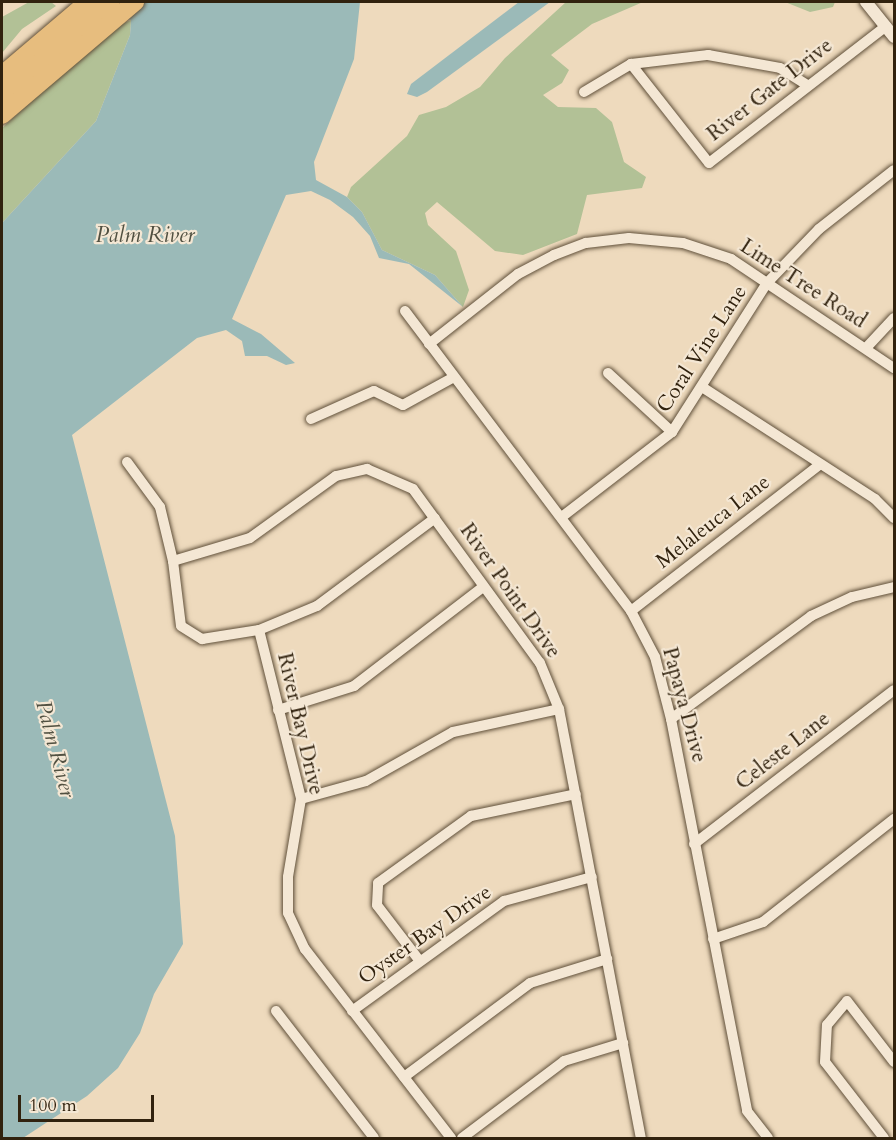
<!DOCTYPE html>
<html>
<head>
<meta charset="utf-8">
<style>
  body { margin:0 }
  #map { position:relative; width:896px; height:1140px; overflow:hidden; background:#eedabd; font-family:Cardo,serif }
  div>[style] { position:absolute }
  [style*='--x'] { left:calc(var(--x)*1px); top:calc(var(--y)*1px); width:calc(var(--w)*1px); rotate:calc(var(--a)*1deg) }
  .green>* { inset:0; background:#b2c196 }
  .water>* { inset:0; background:#9bbab8 }
  .roads { filter:drop-shadow(0 0 2px #60503a) drop-shadow(0 0 2px #60503a) }
  .minor>* { height:10px; margin:-5px; padding:0 5px; transform-origin:5px; border-radius:5px; background:#f4e7d4 }
  .tertiary>* { height:12px; margin:-6px; padding:0 6px; transform-origin:6px; border-radius:6px; background:#f4e7d4 }
  .motorway>* { height:18px; margin:-9px; padding:0 9px; transform-origin:9px; border-radius:9px; background:#e7bd7e }
  span { translate:-50% -50%; white-space:nowrap; text-align:center; line-height:1.15; -webkit-text-stroke:4.5px #f4e7d4; paint-order:stroke }
  .street-label { font-size:21px; color:#31220e }
  .water-label { font-size:22px; color:#515041; font-style:italic }
  .frame { position:absolute; inset:0; border:3px solid #31220e; pointer-events:none }
  .scale { position:absolute; left:18px; top:1095px; width:136px; height:27px; box-sizing:border-box; border:3px solid #31220e; border-top:0; padding-left:8px; font-size:18px; line-height:21px; white-space:nowrap; color:#31220e; -webkit-text-stroke:4px #f4e7d4; paint-order:stroke }
</style>
</head>
<body>
<div id="map">
  <div class="green">
    <i style="clip-path:polygon(29px 2px,51px 2px,56px 6px,22px 29px,2px 53px,2px 17px)"></i>
    <i style="clip-path:polygon(566px 2px,643px 2px,592px 24px,551px 55px,569px 70px,562px 83px,543px 95px,558px 107px,596px 108px,612px 122px,624px 162px,646px 177px,642px 188px,587px 195px,577px 234px,523px 255px,495px 251px,437px 202px,425px 213px,428px 225px,456px 251px,469px 290px,463px 307px,435px 275px,382px 250px,362px 212px,347px 197px,351px 187px,407px 136px,419px 115px,446px 107px,480px 87px,505px 58px)"></i>
    <i style="clip-path:polygon(785px 2px,835px 2px,833px 7px,810px 12px)"></i>
    <i style="clip-path:polygon(131px 20px,130px 35px,96px 121px,2px 223px,2px 128px,111px 29px)"></i>
  </div>
  <div class="water">
    <i style="clip-path:polygon(111px 2px,360px 2px,354px 59px,314px 162px,316px 180px,347px 197px,362px 212px,382px 250px,435px 275px,463px 307px,409px 264px,379px 258px,370px 236px,353px 217px,330px 200px,311px 191px,286px 195px,232px 319px,261px 334px,295px 363px,286px 365px,267px 356px,245px 356px,242px 341px,226px 330px,197px 338px,72px 435px,175px 836px,183px 944px,154px 994px,140px 1033px,118px 1068px,87px 1096px,23px 1138px,2px 1138px,2px 223px,96px 121px,130px 35px,131px 20px,111px 13px)"></i>
    <i style="clip-path:polygon(519px 2px,550px 2px,427px 92px,417px 97px,407px 94px,411px 84px)"></i>
  </div>
  <div class="roads">
    <div class="minor">
      <i style="--x:631;--y:64;--w:126;--a:51.8"></i>
      <i style="--x:709;--y:163;--w:224;--a:-37.7"></i>
      <i style="--x:584;--y:92;--w:55;--a:-30.8"></i>
      <i style="--x:631;--y:64;--w:78;--a:-6.7"></i>
      <i style="--x:708;--y:55;--w:73;--a:10.2"></i>
      <i style="--x:780;--y:68;--w:32;--a:32"></i>
      <i style="--x:405;--y:311;--w:376;--a:53"></i>
      <i style="--x:631;--y:611;--w:52;--a:62.4"></i>
      <i style="--x:655;--y:657;--w:64;--a:75.5"></i>
      <i style="--x:671;--y:719;--w:399;--a:79"></i>
      <i style="--x:747;--y:1111;--w:34;--a:52"></i>
      <i style="--x:429;--y:344;--w:113;--a:-38.2"></i>
      <i style="--x:518;--y:274;--w:41;--a:-27.8"></i>
      <i style="--x:554;--y:255;--w:34;--a:-21"></i>
      <i style="--x:586;--y:243;--w:43;--a:-6.6"></i>
      <i style="--x:629;--y:238;--w:54;--a:5.3"></i>
      <i style="--x:683;--y:243;--w:51;--a:18.4"></i>
      <i style="--x:731;--y:259;--w:196;--a:33.8"></i>
      <i style="--x:866;--y:348;--w:41;--a:-47"></i>
      <i style="--x:608;--y:373;--w:87;--a:42.7"></i>
      <i style="--x:702;--y:387;--w:206;--a:32.9"></i>
      <i style="--x:875;--y:499;--w:27;--a:45"></i>
      <i style="--x:311;--y:419;--w:69;--a:-24"></i>
      <i style="--x:374;--y:391;--w:32;--a:26"></i>
      <i style="--x:403;--y:405;--w:58;--a:-28.8"></i>
      <i style="--x:127;--y:462;--w:56;--a:53.7"></i>
      <i style="--x:160;--y:507;--w:56;--a:76.5"></i>
      <i style="--x:173;--y:561;--w:65;--a:83"></i>
      <i style="--x:181;--y:626;--w:25;--a:32"></i>
      <i style="--x:202;--y:639;--w:58;--a:-9"></i>
      <i style="--x:259;--y:630;--w:63;--a:-22.5"></i>
      <i style="--x:317;--y:606;--w:147;--a:-36.7"></i>
      <i style="--x:563;--y:516;--w:138;--a:-37.6"></i>
      <i style="--x:672;--y:432;--w:177;--a:-57.5"></i>
      <i style="--x:767;--y:283;--w:75;--a:-46.1"></i>
      <i style="--x:819;--y:229;--w:95;--a:-38.2"></i>
      <i style="--x:173;--y:561;--w:80;--a:-16.6"></i>
      <i style="--x:250;--y:538;--w:106;--a:-35.8"></i>
      <i style="--x:336;--y:476;--w:32;--a:-13"></i>
      <i style="--x:367;--y:469;--w:50;--a:23.5"></i>
      <i style="--x:413;--y:489;--w:215;--a:53.9"></i>
      <i style="--x:540;--y:663;--w:50;--a:67.6"></i>
      <i style="--x:559;--y:709;--w:437;--a:79.2"></i>
      <i style="--x:631;--y:611;--w:238;--a:-37.8"></i>
      <i style="--x:259;--y:630;--w:174;--a:76"></i>
      <i style="--x:301;--y:799;--w:79;--a:99.5"></i>
      <i style="--x:288;--y:877;--w:36;--a:90"></i>
      <i style="--x:288;--y:913;--w:40;--a:65"></i>
      <i style="--x:305;--y:949;--w:239;--a:52.3"></i>
      <i style="--x:278;--y:710;--w:80;--a:-17.5"></i>
      <i style="--x:354;--y:686;--w:163;--a:-37.5"></i>
      <i style="--x:671;--y:719;--w:174;--a:-36.3"></i>
      <i style="--x:811;--y:616;--w:45;--a:-24.9"></i>
      <i style="--x:852;--y:597;--w:43;--a:-13.4"></i>
      <i style="--x:301;--y:799;--w:67;--a:-15.5"></i>
      <i style="--x:366;--y:781;--w:100;--a:-29.4"></i>
      <i style="--x:453;--y:732;--w:108;--a:-12.2"></i>
      <i style="--x:694;--y:844;--w:252;--a:-37.6"></i>
      <i style="--x:713;--y:939;--w:53;--a:-18.8"></i>
      <i style="--x:763;--y:922;--w:167;--a:-38.2"></i>
      <i style="--x:419;--y:960;--w:69;--a:-127.4"></i>
      <i style="--x:377;--y:905;--w:22;--a:-87"></i>
      <i style="--x:378;--y:883;--w:115;--a:-35.8"></i>
      <i style="--x:471;--y:816;--w:107;--a:-11.8"></i>
      <i style="--x:276;--y:1011;--w:160;--a:52.3"></i>
      <i style="--x:352;--y:1011;--w:188;--a:-35.9"></i>
      <i style="--x:504;--y:901;--w:91;--a:-15.3"></i>
      <i style="--x:404;--y:1077;--w:157;--a:-36.7"></i>
      <i style="--x:530;--y:983;--w:81;--a:-17.3"></i>
      <i style="--x:462;--y:1138;--w:128;--a:-37"></i>
      <i style="--x:564;--y:1061;--w:62;--a:-17"></i>
      <i style="--x:884;--y:1138;--w:96;--a:-127.8"></i>
      <i style="--x:825;--y:1062;--w:37;--a:-87"></i>
      <i style="--x:827;--y:1025;--w:31;--a:-50"></i>
      <i style="--x:847;--y:1001;--w:77;--a:52.4"></i>
    </div>
    <div class="tertiary">
      <i style="--x:866;--y:2;--w:45;--a:51.3"></i>
    </div>
    <div class="motorway">
      <i style="--x:2;--y:75;--w:113;--a:-40.3"></i>
      <i style="--x:2;--y:95;--w:143;--a:-40.5"></i>
      <i style="--x:2;--y:115;--w:175;--a:-40.4"></i>
    </div>
  </div>
  <div class="street-label">
    <span style="left:770px;top:90px;rotate:-38deg">River Gate Drive</span>
    <span style="left:803px;top:284px;rotate:33deg">Lime Tree Road</span>
    <span style="left:702px;top:349px;rotate:-57deg">Coral Vine Lane</span>
    <span style="left:713px;top:522px;rotate:-38deg">Melaleuca Lane</span>
    <span style="left:510px;top:591px;rotate:55deg">River Point Drive</span>
    <span style="left:684px;top:705px;rotate:75deg">Papaya Drive</span>
    <span style="left:300px;top:724px;rotate:77deg">River Bay Drive</span>
    <span style="left:783px;top:751px;rotate:-38deg">Celeste Lane</span>
    <span style="left:425px;top:935px;rotate:-35deg">Oyster Bay Drive</span>
  </div>
  <div class="water-label">
    <span style="left:145px;top:236px">Palm River</span>
    <span style="left:55px;top:749px;rotate:75deg">Palm River</span>
  </div>
  <div class="frame"></div>
  <div class="scale">100 m</div>
</div>
</body>
</html>
